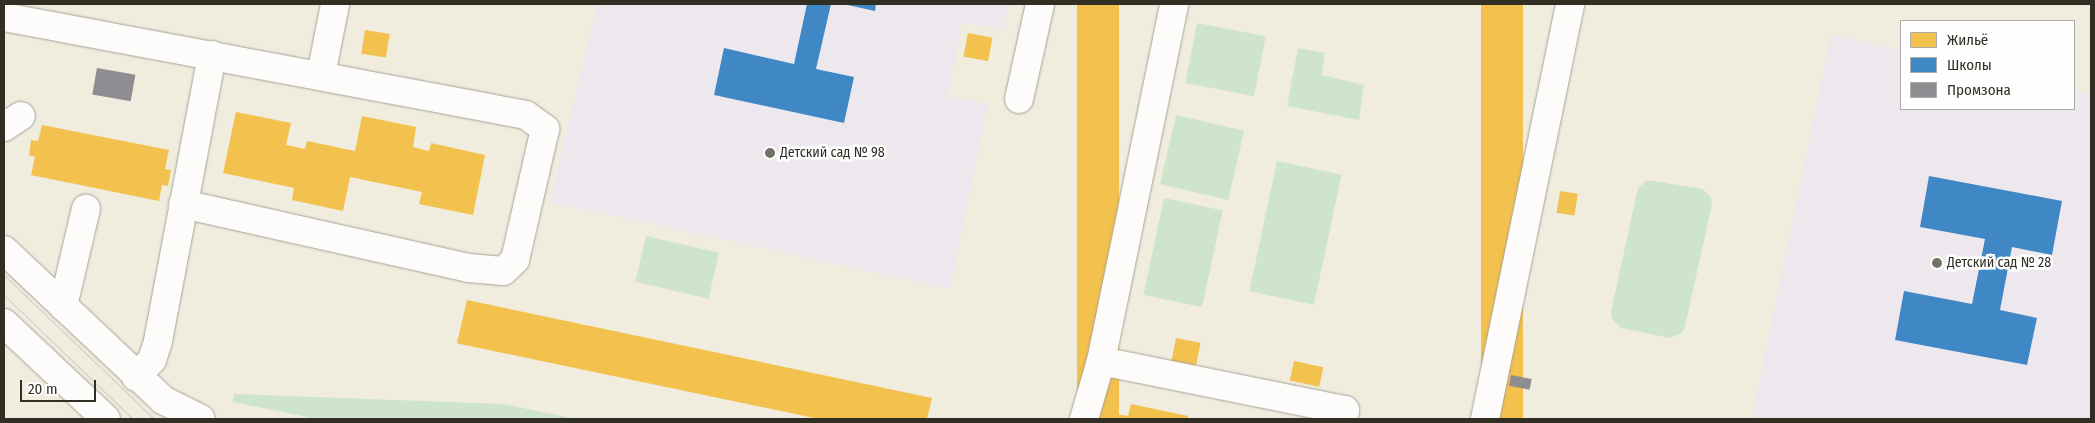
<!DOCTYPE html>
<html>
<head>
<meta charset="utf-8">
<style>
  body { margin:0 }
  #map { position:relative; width:2095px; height:423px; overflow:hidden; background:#f0eddf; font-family:"Fira Sans Condensed",sans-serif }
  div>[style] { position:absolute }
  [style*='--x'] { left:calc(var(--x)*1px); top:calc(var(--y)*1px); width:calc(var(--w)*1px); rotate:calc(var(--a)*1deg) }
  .education>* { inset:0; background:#ede8ed }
  .green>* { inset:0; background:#cee4cd; transform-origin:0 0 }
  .homes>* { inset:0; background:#f2c14e; transform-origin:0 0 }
  .schools>* { inset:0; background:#3f88c5 }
  .industry>* { inset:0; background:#8d8d92; transform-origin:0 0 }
  .roads { filter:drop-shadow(0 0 1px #a5a398) drop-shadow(0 0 1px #a5a398) }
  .minor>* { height:28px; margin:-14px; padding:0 14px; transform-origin:14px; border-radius:14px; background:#fdfcfa }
  .major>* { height:28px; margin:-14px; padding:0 14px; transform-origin:14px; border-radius:14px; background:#fdfcfa }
  .tram>* { height:1px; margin:-0.5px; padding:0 0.5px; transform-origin:0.5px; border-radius:0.5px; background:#cbc9c6 }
  .dots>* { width:14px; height:14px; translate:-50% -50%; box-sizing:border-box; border:2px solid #fefefe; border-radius:50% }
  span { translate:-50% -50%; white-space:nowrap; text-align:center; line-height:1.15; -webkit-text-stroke:5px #fefefe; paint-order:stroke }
  .poi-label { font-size:14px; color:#312e24 }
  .left { translate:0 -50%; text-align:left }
  .frame { position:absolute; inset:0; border:5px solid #312e24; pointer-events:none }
  .legend { position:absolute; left:1900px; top:20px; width:175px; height:90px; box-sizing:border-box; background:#fefefe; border:1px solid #acaba7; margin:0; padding:6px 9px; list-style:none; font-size:15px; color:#312e24 }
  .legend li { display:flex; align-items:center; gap:10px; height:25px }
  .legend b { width:25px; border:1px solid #acaba7 }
  .scale { position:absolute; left:20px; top:380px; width:76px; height:22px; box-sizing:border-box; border:2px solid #312e24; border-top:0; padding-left:6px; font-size:15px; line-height:18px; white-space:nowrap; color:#312e24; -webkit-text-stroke:4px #fefefe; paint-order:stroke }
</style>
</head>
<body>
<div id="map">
  <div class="education">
    <i style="clip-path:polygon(597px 4px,1009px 4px,1004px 29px,962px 23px,948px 97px,988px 104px,950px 289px,550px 202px)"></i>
    <i style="clip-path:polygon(1831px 34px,1901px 50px,1901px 109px,2074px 109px,2074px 91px,2091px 96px,2091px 419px,1763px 419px,1752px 417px)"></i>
  </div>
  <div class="green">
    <i style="left:1197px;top:23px;width:70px;height:61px;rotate:11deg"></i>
    <i style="clip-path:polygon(1298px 48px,1325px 53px,1322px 75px,1364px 85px,1359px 120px,1287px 106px)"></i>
    <i style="left:1176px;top:115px;width:70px;height:71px;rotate:13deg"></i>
    <i style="left:1277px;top:161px;width:66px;height:133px;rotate:12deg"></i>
    <i style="clip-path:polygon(1647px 180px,1702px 189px,1711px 197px,1712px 204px,1685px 327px,1682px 333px,1670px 338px,1621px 328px,1612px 319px,1611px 312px,1638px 188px)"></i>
    <i style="left:1164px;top:198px;width:60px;height:99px;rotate:12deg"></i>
    <i style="left:646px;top:236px;width:75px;height:47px;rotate:13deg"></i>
    <i style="clip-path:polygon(234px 394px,503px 404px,576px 419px,317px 419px,233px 402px)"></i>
  </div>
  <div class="homes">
    <i style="left:1077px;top:4px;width:42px;height:414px"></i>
    <i style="left:1481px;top:4px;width:42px;height:424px"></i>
    <i style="left:365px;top:30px;width:25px;height:24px;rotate:9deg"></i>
    <i style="left:968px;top:33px;width:25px;height:24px;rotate:11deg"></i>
    <i style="clip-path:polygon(236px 112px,291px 123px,286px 145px,305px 149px,307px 141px,355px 151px,362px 116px,416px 127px,413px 147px,429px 151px,431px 143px,485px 155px,473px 215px,419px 204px,422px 192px,350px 177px,343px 211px,292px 200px,294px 188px,223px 173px)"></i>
    <i style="clip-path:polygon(42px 125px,169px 150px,165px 169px,171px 170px,168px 186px,162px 185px,159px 201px,31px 175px,35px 157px,29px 155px,31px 140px,38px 141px)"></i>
    <i style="left:1560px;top:191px;width:18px;height:22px;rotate:9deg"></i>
    <i style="clip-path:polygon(467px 300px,932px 398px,927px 419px,819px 419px,460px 344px,457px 343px)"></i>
    <i style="left:1176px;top:338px;width:25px;height:25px;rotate:11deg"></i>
    <i style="left:1294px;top:361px;width:30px;height:20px;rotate:12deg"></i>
    <i style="clip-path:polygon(1131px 404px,1188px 416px,1187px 419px,1115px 419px,1116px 414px,1128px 416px)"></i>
  </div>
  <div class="schools">
    <i style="clip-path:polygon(807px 4px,831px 4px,816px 69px,854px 77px,844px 123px,714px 95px,724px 48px,794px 64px)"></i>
    <i style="clip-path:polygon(843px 4px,876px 4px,875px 11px)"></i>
    <i style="clip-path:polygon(1929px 176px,2062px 201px,2052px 255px,2012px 247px,2000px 310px,2037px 318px,2027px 365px,1895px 340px,1904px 291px,1972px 304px,1985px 239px,1920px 227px)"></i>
  </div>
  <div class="industry">
    <i style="left:97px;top:68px;width:39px;height:27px;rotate:10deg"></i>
    <i style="left:1511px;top:375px;width:21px;height:11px;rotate:11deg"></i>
  </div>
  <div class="roads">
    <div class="minor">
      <i style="--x:4;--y:17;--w:531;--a:10.63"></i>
      <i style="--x:526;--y:115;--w:24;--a:36"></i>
      <i style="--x:545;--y:129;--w:134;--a:102.9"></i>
      <i style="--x:515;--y:260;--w:16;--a:137"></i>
      <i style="--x:503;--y:271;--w:34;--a:-175"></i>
      <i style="--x:469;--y:268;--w:293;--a:-167.4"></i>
      <i style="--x:321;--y:75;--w:72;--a:-78.8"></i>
      <i style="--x:1019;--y:99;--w:97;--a:-77.5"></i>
      <i style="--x:4;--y:127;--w:20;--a:-33"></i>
      <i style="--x:63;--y:306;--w:100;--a:-76.7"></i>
      <i style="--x:1101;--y:361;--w:249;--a:11.4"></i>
      <i style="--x:1345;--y:410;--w:9;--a:103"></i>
      <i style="--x:136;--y:377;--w:23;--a:-47"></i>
      <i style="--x:152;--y:360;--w:20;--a:-72"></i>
      <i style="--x:158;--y:341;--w:291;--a:-79.3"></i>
      <i style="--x:1084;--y:419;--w:60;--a:-73.7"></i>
      <i style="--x:1101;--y:361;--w:364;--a:-78.4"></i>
      <i style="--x:1485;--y:419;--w:424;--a:-78.4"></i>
    </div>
    <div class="major">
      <i style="--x:4;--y:250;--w:219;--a:43.3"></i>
      <i style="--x:163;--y:400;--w:42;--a:26.6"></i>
      <i style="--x:4;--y:323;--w:140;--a:43.3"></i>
    </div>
  </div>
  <div class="tram">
    <i style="--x:4;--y:275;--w:208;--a:43.8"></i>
    <i style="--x:4;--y:295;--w:179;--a:43.9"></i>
  </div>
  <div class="dots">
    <i style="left:770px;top:153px;background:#747165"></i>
    <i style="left:1937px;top:263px;background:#747165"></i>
  </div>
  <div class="poi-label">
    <span class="left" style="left:780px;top:153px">Детский сад № 98</span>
    <span class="left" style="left:1947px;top:263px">Детский сад № 28</span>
  </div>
  <div class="frame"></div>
  <ul class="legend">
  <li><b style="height:14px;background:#f2c14e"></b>Жильё</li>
  <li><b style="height:14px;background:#3f88c5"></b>Школы</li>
  <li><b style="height:14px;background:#8d8d92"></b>Промзона</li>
  </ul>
  <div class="scale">20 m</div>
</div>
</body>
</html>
